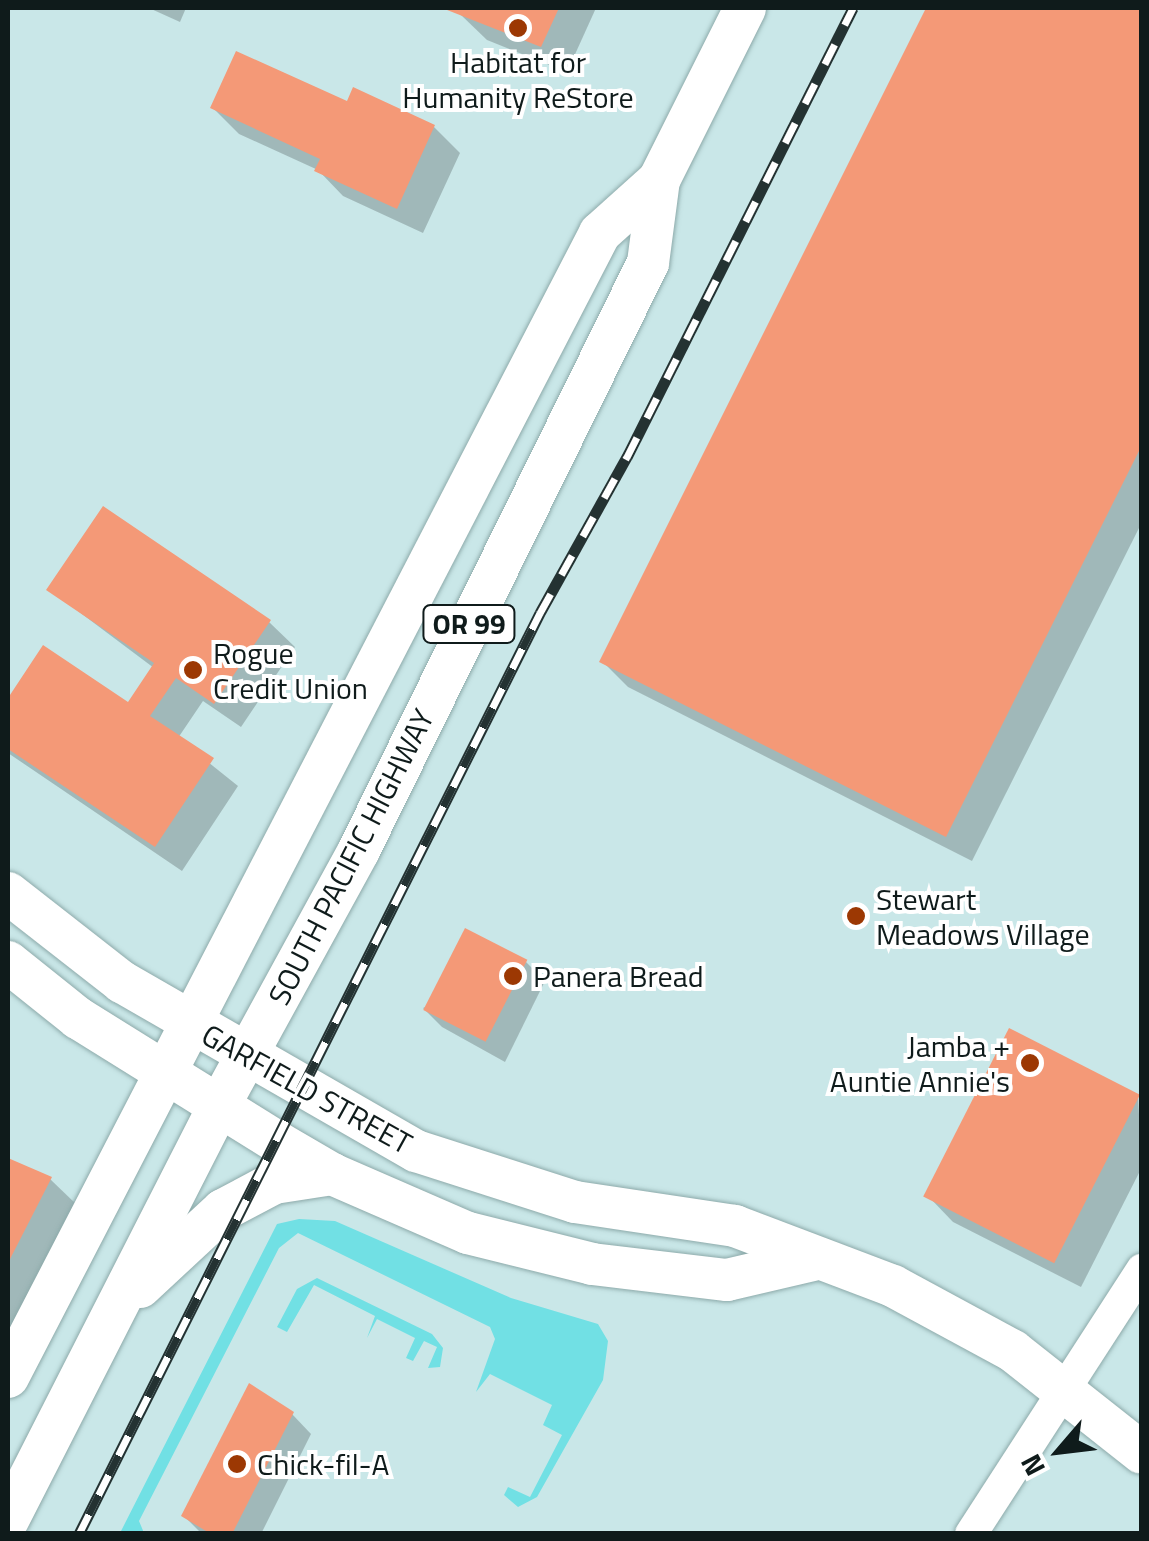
<!DOCTYPE html>
<html>
<head>
<meta charset="utf-8">
<style>
  body { margin:0 }
  #map { position:relative; width:1149px; height:1541px; overflow:hidden; background:#c9e7e8; font-family:"Titillium Web",sans-serif }
  div>[style] { position:absolute }
  [style*='--x'] { left:calc(var(--x)*1px); top:calc(var(--y)*1px); width:calc(var(--w)*1px); rotate:calc(var(--a)*1deg) }
  .green>* { inset:0; background:#71e0e4 }
  .shadow>* { inset:0; background:#0003 }
  .building>* { inset:0; background:#f49977; transform-origin:0 0 }
  .roads { filter:drop-shadow(0 0 2px #8daaaa) drop-shadow(0 0 2px #8daaaa) }
  .minor>* { height:32px; margin:-16px; padding:0 16px; transform-origin:16px; border-radius:16px; background:#fff }
  .major>* { height:42px; margin:-21px; padding:0 21px; transform-origin:21px; border-radius:21px; background:#fff }
  .rail>* { height:11px; margin-top:-5.5px; transform-origin:0; background:repeating-linear-gradient(90deg,#fff 0 22px,#243232 0 44px); box-sizing:border-box; border-block:2px solid #243232 }
  .dots>* { width:28px; height:28px; translate:-50% -50%; box-sizing:border-box; border:5px solid #fff; border-radius:50% }
  span { translate:-50% -50%; white-space:nowrap; text-align:center; line-height:1.15; -webkit-text-stroke:8px #fff; paint-order:stroke }
  .shield-label span { padding:2px 8px; background:#fff; border:2px solid; border-radius:8px; -webkit-text-stroke-width:0 }
  .shield-label { font-size:28px; color:#0f1b1b; font-weight:700 }
  .poi-label { font-size:30px; color:#0f1b1b }
  .left { translate:0 -50%; text-align:left }
  .right { translate:-100% -50%; text-align:right }
  .street-label { font-size:30px; color:#0f1b1b }
  .frame { position:absolute; inset:0; border:10px solid #0f1b1b; pointer-events:none }
  .north { position:absolute; left:1009px; top:1401px; width:100px; height:100px; -webkit-text-stroke:8px #fff; paint-order:stroke; rotate:242deg; font-size:28px; font-weight:700; line-height:40px; text-align:center; color:#0f1b1b }
  .north::after { content:''; display:block; margin:auto; width:35px; height:45px; background:#0f1b1b; clip-path:polygon(50% 0,100% 100%,50% 72%,0 100%) }
</style>
</head>
<body>
<div id="map">
  <div class="green">
    <i style="clip-path:polygon(299px 1219px,335px 1221px,511px 1298px,598px 1324px,608px 1341px,603px 1380px,537px 1497px,518px 1507px,504px 1495px,508px 1487px,530px 1497px,562px 1435px,543px 1425px,552px 1405px,490px 1374px,476px 1392px,495px 1339px,490px 1327px,298px 1233px,279px 1248px,139px 1521px,144px 1533px,120px 1533px,277px 1224px)"></i>
    <i style="clip-path:polygon(317px 1278px,432px 1334px,443px 1348px,440px 1367px,428px 1368px,437px 1347px,424px 1341px,413px 1361px,406px 1358px,415px 1338px,377px 1319px,367px 1338px,375px 1316px,314px 1285px,287px 1332px,277px 1327px,297px 1289px)"></i>
  </div>
  <div class="shadow">
    <i style="clip-path:polygon(149px 8px,186px 8px,180px 22px)"></i>
    <i style="clip-path:polygon(465px 8px,596px 8px,567px 72px,487px 40px,461px 15px)"></i>
    <i style="clip-path:polygon(929px 8px,1142px 8px,1142px 522px,972px 861px,628px 687px,602px 661px)"></i>
    <i style="clip-path:polygon(213px 108px,434px 127px,460px 153px,423px 233px,343px 196px,318px 170px,239px 134px)"></i>
    <i style="clip-path:polygon(50px 590px,269px 622px,295px 647px,241px 727px,203px 701px,178px 738px,238px 786px,182px 871px,8px 753px,8px 703px,44px 648px,129px 705px,154px 668px)"></i>
    <i style="clip-path:polygon(526px 962px,545px 981px,505px 1062px,442px 1027px,423px 1008px)"></i>
    <i style="clip-path:polygon(1138px 1096px,1142px 1167px,1081px 1287px,953px 1222px,928px 1196px)"></i>
    <i style="clip-path:polygon(8px 1159px,50px 1179px,76px 1204px,8px 1339px)"></i>
    <i style="clip-path:polygon(292px 1414px,311px 1434px,261px 1534px,202px 1534px,184px 1516px)"></i>
  </div>
  <div class="building">
    <i style="clip-path:polygon(442px 8px,559px 8px,541px 47px)"></i>
    <i style="clip-path:polygon(926px 8px,1142px 8px,1142px 445px,946px 837px,599px 662px)"></i>
    <i style="clip-path:polygon(236px 51px,347px 101px,353px 87px,435px 125px,397px 209px,314px 171px,320px 159px,210px 108px)"></i>
    <i style="clip-path:polygon(103px 506px,271px 620px,214px 704px,176px 678px,150px 716px,214px 758px,155px 847px,8px 749px,8px 698px,43px 645px,128px 702px,154px 663px,46px 590px)"></i>
    <i style="left:465px;top:928px;width:70px;height:92px;rotate:27deg"></i>
    <i style="left:1009px;top:1028px;width:147px;height:189px;rotate:27deg"></i>
    <i style="clip-path:polygon(8px 1158px,52px 1177px,8px 1263px)"></i>
    <i style="clip-path:polygon(249px 1383px,294px 1412px,232px 1534px,211px 1534px,181px 1516px)"></i>
  </div>
  <div class="roads">
    <div class="minor">
      <i style="--x:971;--y:1534;--w:315;--a:-57.1"></i>
    </div>
    <div class="major">
      <i style="--x:8;--y:893;--w:145;--a:38"></i>
      <i style="--x:122;--y:982;--w:339;--a:29.9"></i>
      <i style="--x:416;--y:1151;--w:167;--a:17.8"></i>
      <i style="--x:575;--y:1202;--w:162;--a:8.5"></i>
      <i style="--x:735;--y:1226;--w:169;--a:20.8"></i>
      <i style="--x:893;--y:1286;--w:136;--a:28.4"></i>
      <i style="--x:1013;--y:1351;--w:164;--a:38.3"></i>
      <i style="--x:8;--y:962;--w:90;--a:38.7"></i>
      <i style="--x:78;--y:1018;--w:234;--a:31.9"></i>
      <i style="--x:277;--y:1142;--w:64;--a:30.2"></i>
      <i style="--x:332;--y:1174;--w:148;--a:23.5"></i>
      <i style="--x:468;--y:1233;--w:128;--a:14"></i>
      <i style="--x:592;--y:1264;--w:136;--a:6.8"></i>
      <i style="--x:727;--y:1280;--w:88;--a:-13.1"></i>
      <i style="--x:140;--y:1287;--w:113;--a:-42.9"></i>
      <i style="--x:223;--y:1210;--w:58;--a:-27.9"></i>
      <i style="--x:274;--y:1183;--w:59;--a:-8.8"></i>
      <i style="--x:8;--y:1377;--w:1288;--a:-62.64"></i>
      <i style="--x:600;--y:233;--w:79;--a:-41.9"></i>
      <i style="--x:8;--y:1520;--w:465;--a:-63"></i>
      <i style="--x:219;--y:1106;--w:292;--a:-61.3"></i>
      <i style="--x:359;--y:850;--w:654;--a:-63.79"></i>
      <i style="--x:648;--y:263;--w:84;--a:-82.5"></i>
      <i style="--x:659;--y:180;--w:192;--a:-63.4"></i>
    </div>
  </div>
  <div class="rail">
    <i style="--x:79;--y:1534;--w:1030;--a:-63.41"></i>
    <i style="--x:540;--y:613;--w:179;--a:-60.9"></i>
    <i style="--x:627;--y:457;--w:503;--a:-63.28"></i>
  </div>
  <div class="dots">
    <i style="left:518px;top:28px;background:#9c3803"></i>
    <i style="left:193px;top:670px;background:#9c3803"></i>
    <i style="left:856px;top:916px;background:#9c3803"></i>
    <i style="left:513px;top:976px;background:#9c3803"></i>
    <i style="left:1030px;top:1063px;background:#9c3803"></i>
    <i style="left:237px;top:1464px;background:#9c3803"></i>
  </div>
  <div class="shield-label">
    <span style="left:469px;top:624px">OR 99</span>
  </div>
  <div class="poi-label">
    <span style="left:518px;top:79px">Habitat for<br>Humanity ReStore</span>
    <span class="left" style="left:213px;top:670px">Rogue<br>Credit Union</span>
    <span class="left" style="left:876px;top:916px">Stewart<br>Meadows Village</span>
    <span class="left" style="left:533px;top:976px">Panera Bread</span>
    <span class="right" style="left:1010px;top:1063px">Jamba +<br>Auntie Annie's</span>
    <span class="left" style="left:257px;top:1464px">Chick-fil-A</span>
  </div>
  <div class="street-label">
    <span style="left:351px;top:857px;rotate:-63deg">SOUTH PACIFIC HIGHWAY</span>
    <span style="left:307px;top:1089px;rotate:29deg">GARFIELD STREET</span>
  </div>
  <div class="frame"></div>
  <div class="north">N</div>
</div>
</body>
</html>
